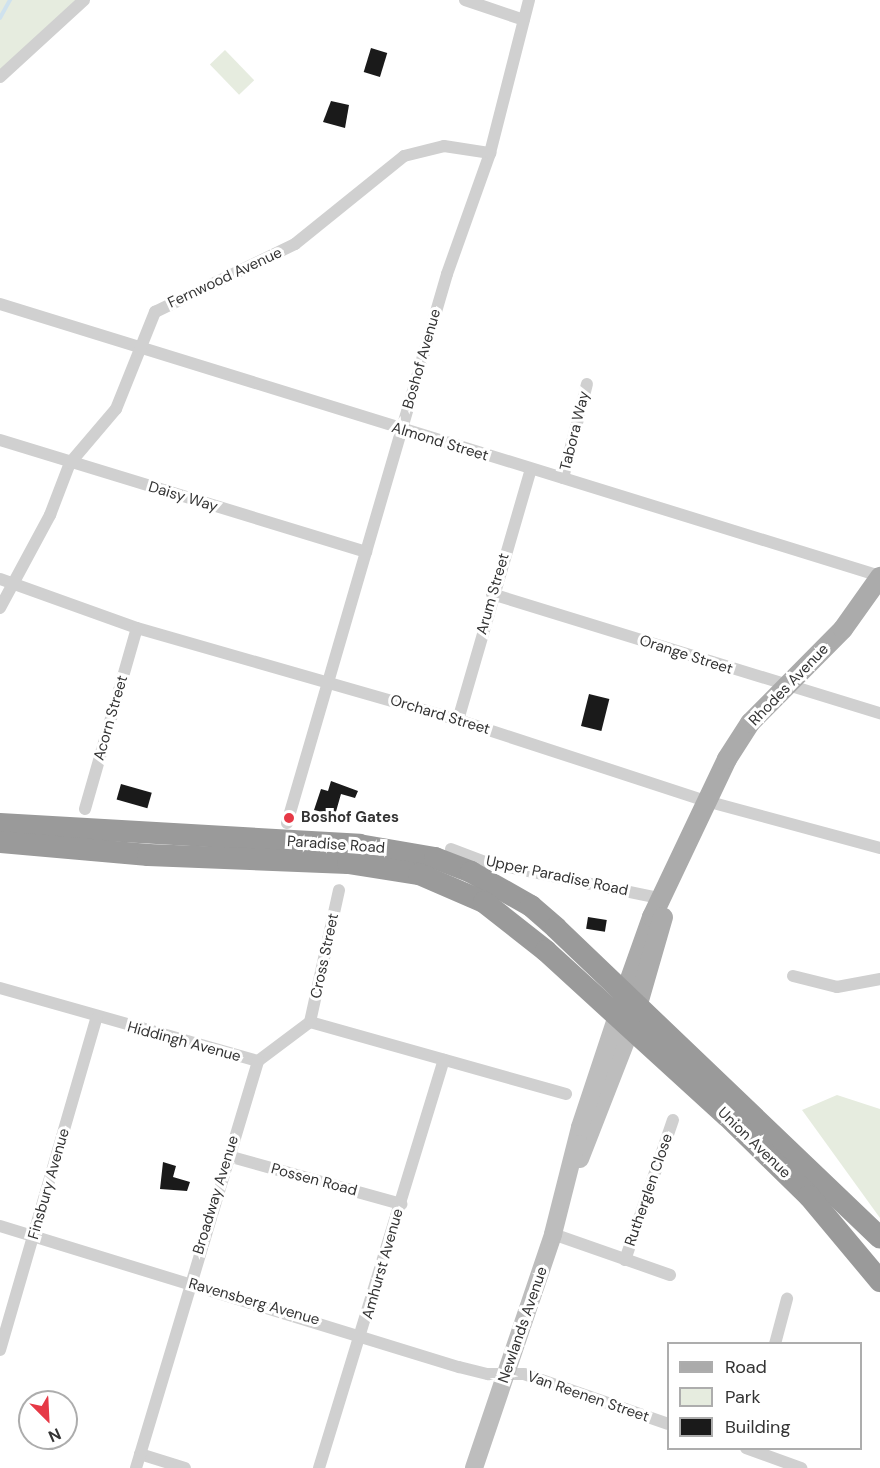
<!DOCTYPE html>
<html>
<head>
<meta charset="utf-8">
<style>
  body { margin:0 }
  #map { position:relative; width:880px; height:1468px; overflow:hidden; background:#fff; font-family:"DM Sans",sans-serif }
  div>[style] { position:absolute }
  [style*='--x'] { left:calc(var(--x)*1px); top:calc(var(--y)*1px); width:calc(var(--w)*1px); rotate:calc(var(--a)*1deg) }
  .green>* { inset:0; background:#e6ecdf; transform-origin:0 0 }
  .stream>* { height:4px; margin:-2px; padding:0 2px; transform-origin:2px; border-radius:2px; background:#cfe2ee }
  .building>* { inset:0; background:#1a1a1a; transform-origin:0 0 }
  .street>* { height:12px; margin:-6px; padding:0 6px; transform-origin:6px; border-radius:6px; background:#d0d0d0 }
  .secondary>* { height:18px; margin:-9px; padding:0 9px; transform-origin:9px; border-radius:9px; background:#bdbdbd }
  .primary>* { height:20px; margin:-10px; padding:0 10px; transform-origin:10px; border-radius:10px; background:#ababab }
  .highway>* { height:22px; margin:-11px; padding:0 11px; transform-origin:11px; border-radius:11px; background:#9a9a9a }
  .dots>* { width:16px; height:16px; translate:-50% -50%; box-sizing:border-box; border:3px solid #fff; border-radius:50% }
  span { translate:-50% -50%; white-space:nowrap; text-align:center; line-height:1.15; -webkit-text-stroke:6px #fff; paint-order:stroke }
  .street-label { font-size:15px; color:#333 }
  .poi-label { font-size:15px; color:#333; font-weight:700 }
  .left { translate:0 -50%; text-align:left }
  .legend { position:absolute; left:667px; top:1342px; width:195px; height:108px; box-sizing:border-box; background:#fff; border:2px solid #adadad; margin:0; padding:8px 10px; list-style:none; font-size:18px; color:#333 }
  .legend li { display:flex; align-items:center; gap:12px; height:30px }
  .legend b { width:30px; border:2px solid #adadad }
  .north { position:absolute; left:18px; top:1390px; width:60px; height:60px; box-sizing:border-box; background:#fff; border:2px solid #adadad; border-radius:50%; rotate:156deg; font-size:16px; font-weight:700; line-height:24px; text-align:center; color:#333 }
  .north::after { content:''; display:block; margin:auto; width:21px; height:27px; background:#e63946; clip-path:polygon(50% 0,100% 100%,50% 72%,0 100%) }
</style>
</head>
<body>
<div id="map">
  <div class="green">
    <i style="clip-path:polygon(0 0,79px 0,0 71px)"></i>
    <i style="left:225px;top:50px;width:42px;height:21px;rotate:46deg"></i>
    <i style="clip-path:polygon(837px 1095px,880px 1109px,880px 1218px,802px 1110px)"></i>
  </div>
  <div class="stream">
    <i style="--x:0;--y:18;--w:21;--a:-61"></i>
  </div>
  <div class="building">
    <i style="left:371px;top:48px;width:17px;height:25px;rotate:17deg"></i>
    <i style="clip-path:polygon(331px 101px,349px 105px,345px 128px,323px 122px)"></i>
    <i style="left:589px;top:694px;width:21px;height:33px;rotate:14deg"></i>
    <i style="clip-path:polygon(331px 781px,358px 791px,355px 798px,341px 794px,335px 815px,314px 810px,321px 789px,328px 791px)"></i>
    <i style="left:121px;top:784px;width:32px;height:16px;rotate:16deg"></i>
    <i style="left:588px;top:917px;width:19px;height:12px;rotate:9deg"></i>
    <i style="clip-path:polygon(163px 1162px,176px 1166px,173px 1177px,190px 1182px,187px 1191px,160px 1189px)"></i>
  </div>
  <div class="street">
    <i style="--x:465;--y:0;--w:62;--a:18.7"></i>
    <i style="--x:0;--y:77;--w:114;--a:-42.5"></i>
    <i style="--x:0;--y:304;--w:921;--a:17.18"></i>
    <i style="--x:0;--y:440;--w:383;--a:17"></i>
    <i style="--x:563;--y:478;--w:97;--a:-75.7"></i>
    <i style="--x:0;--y:579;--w:145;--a:19.7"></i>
    <i style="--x:137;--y:628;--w:334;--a:16"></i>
    <i style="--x:458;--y:720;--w:261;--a:18.1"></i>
    <i style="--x:706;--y:801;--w:180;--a:15.1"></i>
    <i style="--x:492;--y:594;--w:406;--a:17.1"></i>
    <i style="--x:0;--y:608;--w:106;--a:-61.7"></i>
    <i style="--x:50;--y:515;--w:56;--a:-69"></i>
    <i style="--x:70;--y:463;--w:71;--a:-49.6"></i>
    <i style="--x:116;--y:409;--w:105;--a:-68.1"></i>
    <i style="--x:155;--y:312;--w:156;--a:-25.9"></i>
    <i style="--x:295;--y:244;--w:140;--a:-38.9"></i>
    <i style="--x:404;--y:156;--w:41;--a:-14"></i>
    <i style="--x:444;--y:146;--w:47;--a:8.7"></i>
    <i style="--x:458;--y:720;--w:261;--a:-73.8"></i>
    <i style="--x:85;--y:809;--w:188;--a:-74"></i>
    <i style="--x:287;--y:823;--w:572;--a:-73.75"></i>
    <i style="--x:447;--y:274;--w:128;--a:-70.4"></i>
    <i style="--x:490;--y:153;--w:158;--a:-75.7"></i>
    <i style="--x:451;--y:849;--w:36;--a:21"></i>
    <i style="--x:485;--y:862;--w:183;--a:11.7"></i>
    <i style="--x:793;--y:976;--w:45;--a:14"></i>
    <i style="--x:837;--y:987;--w:44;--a:-10.5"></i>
    <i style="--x:0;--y:988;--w:268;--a:15.8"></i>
    <i style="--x:258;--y:1061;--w:65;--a:-36.9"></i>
    <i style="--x:310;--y:1022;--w:266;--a:15.7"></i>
    <i style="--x:310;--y:1022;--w:135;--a:-77.6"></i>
    <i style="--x:228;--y:1156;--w:180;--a:15.5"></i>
    <i style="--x:0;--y:1226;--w:480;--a:17.1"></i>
    <i style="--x:459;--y:1367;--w:30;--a:14"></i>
    <i style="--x:488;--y:1374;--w:36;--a:0"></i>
    <i style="--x:524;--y:1374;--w:152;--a:19.1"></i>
    <i style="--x:553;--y:1234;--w:124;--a:19.3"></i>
    <i style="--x:625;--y:1260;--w:148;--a:-71.1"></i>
    <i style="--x:775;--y:1344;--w:47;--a:-75.1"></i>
    <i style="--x:0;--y:1350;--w:345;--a:-73.8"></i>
    <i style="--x:746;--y:1448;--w:59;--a:20"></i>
    <i style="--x:140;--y:1454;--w:47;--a:17.3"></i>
    <i style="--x:136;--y:1468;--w:425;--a:-73.3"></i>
    <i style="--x:319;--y:1468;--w:427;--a:-73"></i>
  </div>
  <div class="secondary">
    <i style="--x:580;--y:1159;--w:141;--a:-68.7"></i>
    <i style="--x:474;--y:1468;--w:247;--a:-71.3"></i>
    <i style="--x:553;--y:1234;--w:110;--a:-75.8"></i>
    <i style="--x:580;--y:1127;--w:117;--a:-71.6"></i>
  </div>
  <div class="primary">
    <i style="--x:620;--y:1007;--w:96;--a:-70.4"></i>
    <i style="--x:652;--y:917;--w:175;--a:-64.6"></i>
    <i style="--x:727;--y:759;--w:43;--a:-57.4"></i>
    <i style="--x:750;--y:723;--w:132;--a:-45.3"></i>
    <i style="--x:843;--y:629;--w:64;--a:-54.6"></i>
    <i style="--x:633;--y:1021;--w:108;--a:-73.9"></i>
  </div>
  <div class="highway">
    <i style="--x:0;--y:824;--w:360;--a:3.3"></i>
    <i style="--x:359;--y:845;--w:77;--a:9.7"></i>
    <i style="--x:435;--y:858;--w:39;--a:21"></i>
    <i style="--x:471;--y:872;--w:69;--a:29.5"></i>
    <i style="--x:531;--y:906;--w:33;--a:41"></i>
    <i style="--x:556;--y:928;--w:448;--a:43.7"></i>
    <i style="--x:0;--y:842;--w:149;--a:5"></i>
    <i style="--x:148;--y:855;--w:200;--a:2.3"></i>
    <i style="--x:348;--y:863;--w:72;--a:8.8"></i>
    <i style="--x:419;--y:874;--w:71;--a:23.3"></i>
    <i style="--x:484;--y:902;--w:79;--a:38.3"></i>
    <i style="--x:546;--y:951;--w:245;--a:42.4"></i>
    <i style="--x:727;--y:1116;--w:115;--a:44.3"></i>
    <i style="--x:809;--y:1196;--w:111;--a:50.1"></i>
  </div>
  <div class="dots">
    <i style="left:289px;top:818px;background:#e63946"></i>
  </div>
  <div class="street-label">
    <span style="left:225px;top:278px;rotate:-25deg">Fernwood Avenue</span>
    <span style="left:422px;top:359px;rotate:-74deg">Boshof Avenue</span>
    <span style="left:575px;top:431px;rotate:-76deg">Tabora Way</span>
    <span style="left:440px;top:442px;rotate:17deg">Almond Street</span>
    <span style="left:183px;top:497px;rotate:17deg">Daisy Way</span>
    <span style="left:493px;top:594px;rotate:-74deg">Arum Street</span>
    <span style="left:686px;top:655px;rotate:18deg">Orange Street</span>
    <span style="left:789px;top:685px;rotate:-46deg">Rhodes Avenue</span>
    <span style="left:440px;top:715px;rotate:17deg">Orchard Street</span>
    <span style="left:111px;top:718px;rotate:-74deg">Acorn Street</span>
    <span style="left:336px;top:845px;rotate:4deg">Paradise Road</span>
    <span style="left:557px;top:876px;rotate:12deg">Upper Paradise Road</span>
    <span style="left:325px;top:956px;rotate:-78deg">Cross Street</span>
    <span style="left:184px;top:1042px;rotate:15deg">Hiddingh Avenue</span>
    <span style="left:754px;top:1143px;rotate:44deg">Union Avenue</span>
    <span style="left:314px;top:1180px;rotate:15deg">Possen Road</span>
    <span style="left:49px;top:1184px;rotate:-74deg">Finsbury Avenue</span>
    <span style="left:649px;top:1190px;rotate:-71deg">Rutherglen Close</span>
    <span style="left:216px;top:1195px;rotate:-73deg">Broadway Avenue</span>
    <span style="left:383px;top:1264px;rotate:-74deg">Amhurst Avenue</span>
    <span style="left:254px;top:1302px;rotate:16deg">Ravensberg Avenue</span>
    <span style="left:523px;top:1325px;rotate:-71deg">Newlands Avenue</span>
    <span style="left:588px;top:1397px;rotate:19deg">Van Reenen Street</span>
  </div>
  <div class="poi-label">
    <span class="left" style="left:301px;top:818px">Boshof Gates</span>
  </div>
  <ul class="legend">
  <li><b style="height:8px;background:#ababab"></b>Road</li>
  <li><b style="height:16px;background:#e6ecdf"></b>Park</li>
  <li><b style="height:16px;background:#1a1a1a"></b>Building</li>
  </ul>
  <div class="north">N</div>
</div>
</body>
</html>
